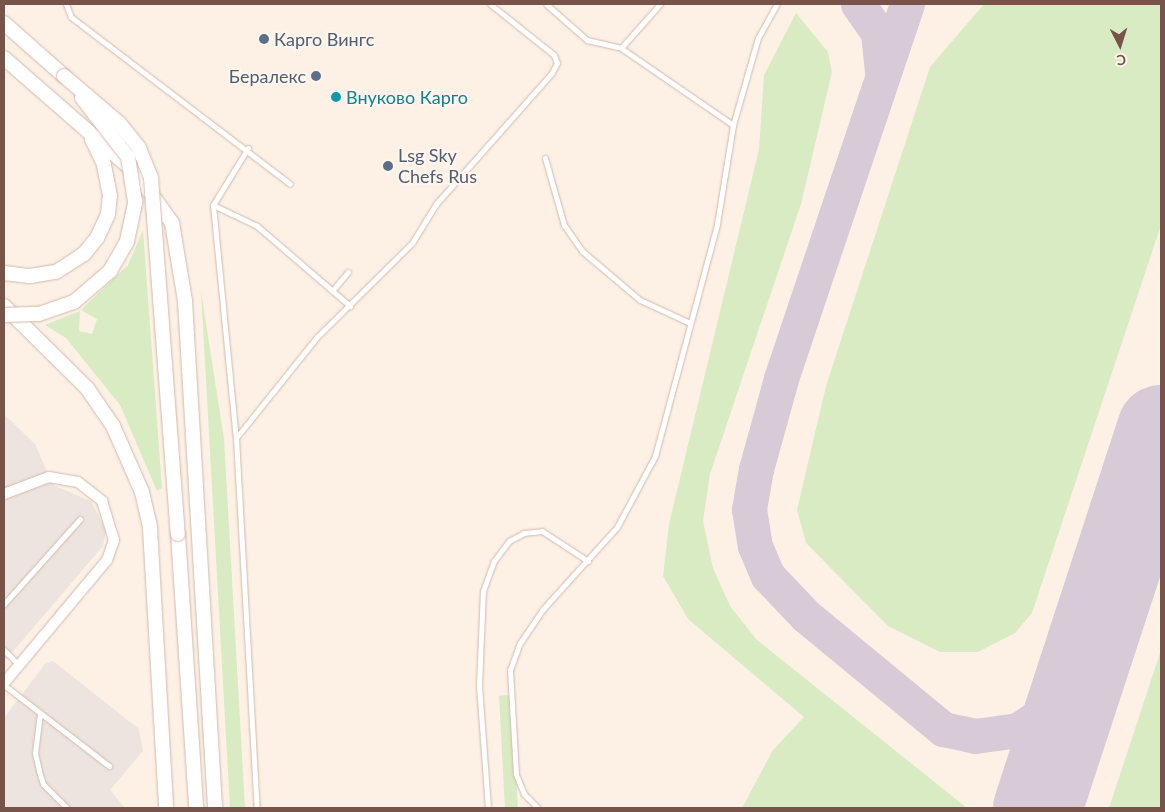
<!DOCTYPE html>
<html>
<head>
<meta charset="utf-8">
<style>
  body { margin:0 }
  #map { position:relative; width:1165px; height:812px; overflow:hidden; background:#fdf1e5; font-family:Lato,sans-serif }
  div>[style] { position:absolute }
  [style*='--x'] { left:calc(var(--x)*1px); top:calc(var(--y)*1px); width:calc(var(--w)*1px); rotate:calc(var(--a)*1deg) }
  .industrial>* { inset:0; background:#ede4df }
  .green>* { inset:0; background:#d8ebc2; transform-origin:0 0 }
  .taxiway>* { height:35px; margin:-17.5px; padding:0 17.5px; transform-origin:17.5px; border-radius:17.5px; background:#d8cad6 }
  .runway>* { height:89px; margin:-44.5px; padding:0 44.5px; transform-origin:44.5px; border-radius:44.5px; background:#d8cad6 }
  .roads { filter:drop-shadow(0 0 1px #d1b9ad) drop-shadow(0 0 1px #d1b9ad) }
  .lane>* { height:5px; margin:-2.5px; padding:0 2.5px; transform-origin:2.5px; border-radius:2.5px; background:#fff }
  .street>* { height:10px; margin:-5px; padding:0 5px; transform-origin:5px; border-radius:5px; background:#fff }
  .secondary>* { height:14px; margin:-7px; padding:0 7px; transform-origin:7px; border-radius:7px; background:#fff }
  .bridges { filter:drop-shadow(0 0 1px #d4b8aa) drop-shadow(0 0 1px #d4b8aa) }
  .secondary-bridge>* { height:14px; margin:-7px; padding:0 7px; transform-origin:7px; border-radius:7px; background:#fff }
  .dots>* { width:14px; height:14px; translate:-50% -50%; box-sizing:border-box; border:2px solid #fff5ec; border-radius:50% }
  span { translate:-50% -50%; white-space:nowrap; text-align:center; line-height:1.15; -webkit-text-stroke:4.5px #fff5ec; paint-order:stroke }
  .service-label { font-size:18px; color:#4e5e75 }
  .left { translate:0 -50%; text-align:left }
  .right { translate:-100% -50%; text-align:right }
  .culture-label { font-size:18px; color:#0d838f }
  .frame { position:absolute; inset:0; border:5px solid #775349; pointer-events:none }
  .north { position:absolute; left:1095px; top:20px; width:50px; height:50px; -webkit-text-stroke:4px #fff5ec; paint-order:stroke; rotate:175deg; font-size:14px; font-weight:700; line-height:20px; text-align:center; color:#775349 }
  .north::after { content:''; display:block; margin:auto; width:18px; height:22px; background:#775349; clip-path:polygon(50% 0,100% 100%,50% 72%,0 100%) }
</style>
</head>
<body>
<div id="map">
  <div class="industrial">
    <i style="clip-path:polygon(4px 414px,35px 444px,53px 485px,91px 501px,106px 530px,103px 546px,4px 662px)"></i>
    <i style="clip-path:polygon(53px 661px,139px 729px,143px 751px,110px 790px,125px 808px,4px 808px,4px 718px,45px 664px)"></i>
  </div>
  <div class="green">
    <i style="clip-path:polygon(984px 4px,1161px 4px,1161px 225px,1032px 613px,1015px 633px,978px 652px,940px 652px,888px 626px,806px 543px,797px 510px,826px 386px,930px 67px)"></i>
    <i style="clip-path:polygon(796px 13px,828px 52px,832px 72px,801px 204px,710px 474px,703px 521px,713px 568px,730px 606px,757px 640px,967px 808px,742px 808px,773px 750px,804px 717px,688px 619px,663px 576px,669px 524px,759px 149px,764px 75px)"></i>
    <i style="clip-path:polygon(143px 230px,162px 488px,157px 491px,120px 405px,66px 338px,45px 325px,80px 311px,79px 331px,92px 334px,97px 319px,81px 310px,128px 265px)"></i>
    <i style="clip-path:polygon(201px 291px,224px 439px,245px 808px,230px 808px)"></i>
    <i style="clip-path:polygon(1161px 650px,1161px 808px,1109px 808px)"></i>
    <i style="left:512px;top:695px;width:113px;height:13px;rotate:87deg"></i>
  </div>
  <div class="taxiway">
    <i style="--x:858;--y:4;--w:35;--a:55"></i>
    <i style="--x:878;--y:33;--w:38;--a:84"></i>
    <i style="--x:907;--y:4;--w:396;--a:108.6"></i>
    <i style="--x:781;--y:379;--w:93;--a:105.5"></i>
    <i style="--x:756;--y:469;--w:41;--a:99.9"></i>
    <i style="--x:749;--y:509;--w:37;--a:81"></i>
    <i style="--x:755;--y:546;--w:33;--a:67"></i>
    <i style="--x:768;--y:576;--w:55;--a:46.5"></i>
    <i style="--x:806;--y:616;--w:178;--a:39.5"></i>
    <i style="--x:943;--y:729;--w:33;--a:12"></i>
    <i style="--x:975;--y:736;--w:43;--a:-7.9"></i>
    <i style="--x:1018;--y:730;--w:52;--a:-34"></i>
    <i style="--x:1061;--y:701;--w:39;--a:-58"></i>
  </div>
  <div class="runway">
    <i style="--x:1037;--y:808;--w:399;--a:-71.9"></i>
  </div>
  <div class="roads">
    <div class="lane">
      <i style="--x:66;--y:4;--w:14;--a:69"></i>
      <i style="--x:71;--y:17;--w:275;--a:37.3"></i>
      <i style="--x:546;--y:4;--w:55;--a:41.3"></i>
      <i style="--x:587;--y:40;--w:35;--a:13"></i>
      <i style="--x:621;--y:48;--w:136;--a:34.5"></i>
      <i style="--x:621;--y:48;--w:59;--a:-48.4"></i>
      <i style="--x:248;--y:148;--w:67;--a:121.6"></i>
      <i style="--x:213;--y:205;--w:234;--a:84.4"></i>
      <i style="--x:236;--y:438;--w:371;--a:86.8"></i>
      <i style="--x:545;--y:158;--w:70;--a:74.2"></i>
      <i style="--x:564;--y:225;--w:32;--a:55"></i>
      <i style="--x:582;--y:251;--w:76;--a:40.2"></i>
      <i style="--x:640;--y:300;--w:55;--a:24.7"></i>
      <i style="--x:213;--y:205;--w:49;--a:25.5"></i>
      <i style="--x:257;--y:226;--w:123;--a:40.7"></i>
      <i style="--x:332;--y:291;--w:25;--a:-50"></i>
      <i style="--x:236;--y:438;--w:128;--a:-51.3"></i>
      <i style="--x:316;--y:338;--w:135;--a:-44.7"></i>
      <i style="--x:412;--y:243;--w:46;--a:-58.4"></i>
      <i style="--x:436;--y:204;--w:174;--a:-48.5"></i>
      <i style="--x:551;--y:74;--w:13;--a:-61"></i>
      <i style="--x:557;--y:63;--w:9;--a:-111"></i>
      <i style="--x:554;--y:55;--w:82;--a:-141.4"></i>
      <i style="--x:4;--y:604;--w:114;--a:-48.2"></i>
      <i style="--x:4;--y:650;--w:21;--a:45"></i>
      <i style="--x:4;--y:685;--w:133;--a:37.6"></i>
      <i style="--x:40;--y:713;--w:40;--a:97.1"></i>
      <i style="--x:35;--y:753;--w:18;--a:77"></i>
      <i style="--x:39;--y:771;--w:14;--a:73"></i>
      <i style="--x:43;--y:784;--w:34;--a:45"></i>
      <i style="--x:488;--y:808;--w:123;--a:-94.2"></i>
      <i style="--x:479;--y:685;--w:94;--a:-87.6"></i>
      <i style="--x:483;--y:591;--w:32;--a:-70"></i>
      <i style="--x:494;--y:561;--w:25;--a:-53"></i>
      <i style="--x:509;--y:541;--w:17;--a:-28"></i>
      <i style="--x:524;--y:533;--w:18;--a:-6"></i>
      <i style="--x:542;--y:531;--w:55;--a:33.1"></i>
      <i style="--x:538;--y:808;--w:20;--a:-135"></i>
      <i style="--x:524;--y:794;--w:22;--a:-112"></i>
      <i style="--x:516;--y:774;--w:104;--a:-93.3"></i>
      <i style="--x:510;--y:670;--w:29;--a:-70"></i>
      <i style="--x:520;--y:643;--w:41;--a:-55.9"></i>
      <i style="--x:543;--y:609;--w:110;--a:-47.9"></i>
      <i style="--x:617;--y:527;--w:81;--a:-61.8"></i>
      <i style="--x:655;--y:456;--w:240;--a:-75"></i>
      <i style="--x:717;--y:224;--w:100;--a:-80.8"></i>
      <i style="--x:733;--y:125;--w:91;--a:-74"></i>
      <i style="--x:758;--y:38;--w:39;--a:-61"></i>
    </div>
    <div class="street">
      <i style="--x:4;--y:494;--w:48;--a:-20.7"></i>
      <i style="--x:49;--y:477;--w:29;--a:10"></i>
      <i style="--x:78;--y:482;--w:31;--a:38"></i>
      <i style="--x:102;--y:501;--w:41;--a:72.9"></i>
      <i style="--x:114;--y:540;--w:21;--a:109"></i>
      <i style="--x:107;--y:560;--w:160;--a:129.9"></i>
    </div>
    <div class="secondary">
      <i style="--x:4;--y:23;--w:80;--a:41.5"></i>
      <i style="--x:4;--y:58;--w:175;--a:41.1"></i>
      <i style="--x:136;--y:173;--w:62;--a:54.2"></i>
      <i style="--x:172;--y:223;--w:79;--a:80.5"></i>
      <i style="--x:185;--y:301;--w:508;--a:86.61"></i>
      <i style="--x:4;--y:273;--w:26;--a:7"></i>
      <i style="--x:30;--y:276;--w:26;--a:-9"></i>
      <i style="--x:56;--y:272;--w:33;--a:-33"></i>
      <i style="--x:84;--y:254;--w:21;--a:-51"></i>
      <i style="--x:97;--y:238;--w:26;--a:-65"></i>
      <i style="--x:108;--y:214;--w:18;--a:-84"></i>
      <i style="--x:110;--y:196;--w:33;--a:-101"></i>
      <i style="--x:104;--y:164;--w:28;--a:-116"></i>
      <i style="--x:4;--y:306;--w:117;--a:44.7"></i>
      <i style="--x:87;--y:388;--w:46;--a:55.6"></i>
      <i style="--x:113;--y:426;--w:72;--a:66.3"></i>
      <i style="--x:142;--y:492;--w:37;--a:77"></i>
      <i style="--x:150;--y:528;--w:280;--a:86.7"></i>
      <i style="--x:178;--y:534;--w:275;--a:86.2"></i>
    </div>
  </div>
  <div class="bridges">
    <div class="secondary-bridge">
      <i style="--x:64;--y:76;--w:72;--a:40.5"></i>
      <i style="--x:119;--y:123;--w:32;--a:51"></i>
      <i style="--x:139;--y:148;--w:32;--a:68"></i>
      <i style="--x:151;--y:178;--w:357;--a:85.7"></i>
      <i style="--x:4;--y:315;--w:35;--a:-2"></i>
      <i style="--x:39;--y:314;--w:37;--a:-19"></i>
      <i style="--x:74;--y:302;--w:48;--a:-40.7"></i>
      <i style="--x:110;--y:271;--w:34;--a:-60"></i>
      <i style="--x:127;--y:241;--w:40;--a:-78"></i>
      <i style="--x:135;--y:202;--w:46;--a:-98.8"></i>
      <i style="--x:128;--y:157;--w:75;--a:-127.9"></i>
    </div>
  </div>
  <div class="dots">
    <i style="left:264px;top:39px;background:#5c6f8a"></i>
    <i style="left:316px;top:76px;background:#5c6f8a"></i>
    <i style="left:336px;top:97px;background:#0f9aa8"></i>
    <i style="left:388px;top:166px;background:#5c6f8a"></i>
  </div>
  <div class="service-label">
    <span class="left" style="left:274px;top:39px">Карго Вингс</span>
    <span class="right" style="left:306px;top:76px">Бералекс</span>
    <span class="left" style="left:398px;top:166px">Lsg Sky<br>Chefs Rus</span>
  </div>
  <div class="culture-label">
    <span class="left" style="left:346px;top:97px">Внуково Карго</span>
  </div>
  <div class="frame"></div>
  <div class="north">С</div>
</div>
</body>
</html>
